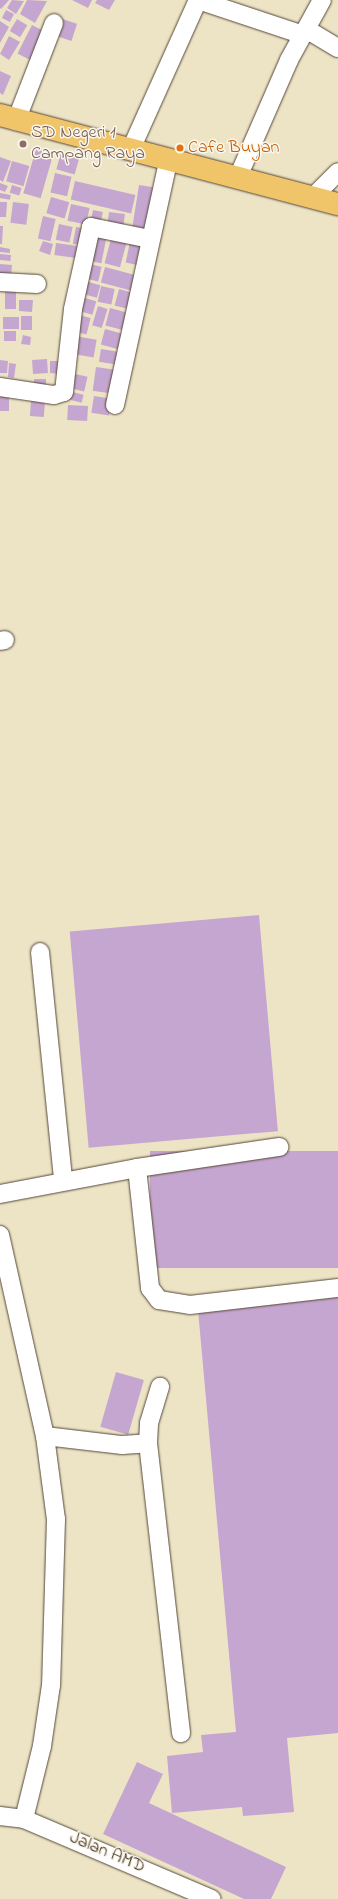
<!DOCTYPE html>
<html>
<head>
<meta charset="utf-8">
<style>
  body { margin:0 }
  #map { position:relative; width:338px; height:1899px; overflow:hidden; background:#ede4c6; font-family:"Indie Flower",sans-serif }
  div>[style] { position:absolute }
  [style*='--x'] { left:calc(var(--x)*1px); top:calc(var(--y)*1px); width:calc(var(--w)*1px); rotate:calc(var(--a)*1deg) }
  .building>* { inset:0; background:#c5a6d0; transform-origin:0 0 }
  .roads { filter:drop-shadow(0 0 1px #564637) drop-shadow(0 0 1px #564637) }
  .minor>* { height:18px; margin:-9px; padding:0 9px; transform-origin:9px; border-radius:9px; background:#fff }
  .major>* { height:22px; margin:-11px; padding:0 11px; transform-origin:11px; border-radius:11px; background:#f0c469 }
  .dots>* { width:11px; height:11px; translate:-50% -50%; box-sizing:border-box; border:2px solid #fbf7ec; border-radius:50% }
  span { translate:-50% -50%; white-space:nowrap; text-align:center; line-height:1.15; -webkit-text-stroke:3px #fbf7ec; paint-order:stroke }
  .education-label { font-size:18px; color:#785e54 }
  .left { translate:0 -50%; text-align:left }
  .food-label { font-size:18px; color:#c56008 }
  .street-label { font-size:18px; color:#3b2a1e }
</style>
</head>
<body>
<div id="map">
  <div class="building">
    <i style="clip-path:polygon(0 0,9px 0,1px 9px,0 8px)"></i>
    <i style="clip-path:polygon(12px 0,24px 1px,16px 14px,7px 8px)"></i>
    <i style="clip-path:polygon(27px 0,47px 1px,35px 23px,20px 14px)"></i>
    <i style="clip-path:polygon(72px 0,92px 0,88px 8px)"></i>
    <i style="clip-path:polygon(97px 0,115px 0,109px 10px,95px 3px)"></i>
    <i style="left:6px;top:10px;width:9px;height:9px;rotate:27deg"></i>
    <i style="left:59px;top:18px;width:19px;height:18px;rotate:18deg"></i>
    <i style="left:17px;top:19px;width:12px;height:14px;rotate:31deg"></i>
    <i style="clip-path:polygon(0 21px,9px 27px,0 43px)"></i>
    <i style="left:32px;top:25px;width:18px;height:32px;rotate:27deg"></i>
    <i style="clip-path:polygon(9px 36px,20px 42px,9px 60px,0 54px)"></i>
    <i style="clip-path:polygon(0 71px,11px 76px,3px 95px,0 93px)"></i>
    <i style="left:36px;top:149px;width:18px;height:46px;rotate:16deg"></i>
    <i style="left:61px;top:153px;width:19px;height:17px;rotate:16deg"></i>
    <i style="clip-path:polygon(0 157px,11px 161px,3px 182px,0 180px)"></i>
    <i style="left:12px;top:161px;width:18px;height:21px;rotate:16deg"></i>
    <i style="left:55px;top:173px;width:17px;height:20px;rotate:13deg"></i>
    <i style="left:75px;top:181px;width:62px;height:19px;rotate:13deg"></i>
    <i style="clip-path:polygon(0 183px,8px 186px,5px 192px,0 190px)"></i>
    <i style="left:12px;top:185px;width:10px;height:8px;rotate:17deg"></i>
    <i style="left:139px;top:185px;width:19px;height:50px;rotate:9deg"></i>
    <i style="left:0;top:193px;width:11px;height:5px;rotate:10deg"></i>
    <i style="left:51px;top:197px;width:19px;height:17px;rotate:16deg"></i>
    <i style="clip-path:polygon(0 202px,7px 202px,6px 217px,0 217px)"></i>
    <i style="left:13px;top:202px;width:16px;height:21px;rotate:7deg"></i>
    <i style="left:71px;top:204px;width:19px;height:17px;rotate:12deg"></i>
    <i style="left:93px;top:210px;width:10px;height:12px;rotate:11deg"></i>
    <i style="left:109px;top:212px;width:16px;height:15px;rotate:7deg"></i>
    <i style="left:43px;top:216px;width:13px;height:23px;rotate:13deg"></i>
    <i style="left:59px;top:224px;width:14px;height:16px;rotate:12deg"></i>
    <i style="clip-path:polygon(0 226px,3px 226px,2px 244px,0 244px)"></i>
    <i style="left:76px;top:227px;width:10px;height:17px;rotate:11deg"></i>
    <i style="left:92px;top:233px;width:15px;height:28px;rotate:11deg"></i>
    <i style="left:111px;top:239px;width:16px;height:25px;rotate:15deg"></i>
    <i style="clip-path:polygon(43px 241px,53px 244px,50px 255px,39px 251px)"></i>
    <i style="left:130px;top:242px;width:14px;height:21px;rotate:12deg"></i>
    <i style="left:56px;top:243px;width:22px;height:12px;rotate:8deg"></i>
    <i style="clip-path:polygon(0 247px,10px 249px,10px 253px,0 252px)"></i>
    <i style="left:0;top:254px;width:11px;height:6px;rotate:5deg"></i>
    <i style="left:85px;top:263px;width:17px;height:15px;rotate:13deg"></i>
    <i style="clip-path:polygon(0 264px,12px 265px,11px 276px,0 274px)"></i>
    <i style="left:105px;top:267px;width:34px;height:16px;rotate:15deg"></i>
    <i style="left:81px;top:280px;width:20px;height:13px;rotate:15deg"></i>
    <i style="left:101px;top:286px;width:14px;height:16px;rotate:12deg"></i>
    <i style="left:5px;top:288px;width:11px;height:21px"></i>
    <i style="left:119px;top:289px;width:16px;height:17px;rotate:15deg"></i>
    <i style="left:78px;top:296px;width:19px;height:14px;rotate:16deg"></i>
    <i style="clip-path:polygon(19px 300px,33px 300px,32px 312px,19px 311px)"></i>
    <i style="left:98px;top:306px;width:10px;height:20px;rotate:17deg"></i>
    <i style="left:110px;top:308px;width:20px;height:18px;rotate:15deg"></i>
    <i style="left:79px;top:315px;width:12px;height:17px;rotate:14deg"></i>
    <i style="left:21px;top:316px;width:11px;height:14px"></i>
    <i style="left:3px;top:317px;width:16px;height:12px"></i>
    <i style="left:105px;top:329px;width:20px;height:16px;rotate:15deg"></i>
    <i style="left:4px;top:331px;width:12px;height:10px"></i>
    <i style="clip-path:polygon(23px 335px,31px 337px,30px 345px,21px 344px)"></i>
    <i style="left:75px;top:336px;width:22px;height:18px;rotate:10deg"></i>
    <i style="left:101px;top:349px;width:19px;height:13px;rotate:9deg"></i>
    <i style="left:47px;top:359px;width:14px;height:15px;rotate:86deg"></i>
    <i style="clip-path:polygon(0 360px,8px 361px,7px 373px,0 373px)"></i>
    <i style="clip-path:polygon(50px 361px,61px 361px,60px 374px,50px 373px)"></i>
    <i style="clip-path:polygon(9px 363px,16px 364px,14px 378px,8px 377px)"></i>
    <i style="left:96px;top:367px;width:21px;height:24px;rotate:8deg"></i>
    <i style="left:71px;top:373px;width:17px;height:15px;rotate:13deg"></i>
    <i style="left:34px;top:379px;width:12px;height:9px"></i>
    <i style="left:68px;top:391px;width:16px;height:8px;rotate:14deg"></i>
    <i style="left:0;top:392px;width:9px;height:19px"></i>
    <i style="left:94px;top:396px;width:18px;height:17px;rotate:9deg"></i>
    <i style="left:31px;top:400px;width:14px;height:16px;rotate:4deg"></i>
    <i style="left:68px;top:405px;width:20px;height:15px;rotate:3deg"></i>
    <i style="left:259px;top:915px;width:217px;height:190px;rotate:85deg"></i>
    <i style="left:338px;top:1151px;width:117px;height:188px;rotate:90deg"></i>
    <i style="clip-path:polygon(338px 1297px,338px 1733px,287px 1738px,294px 1812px,243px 1816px,242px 1807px,172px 1813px,167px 1756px,203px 1752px,201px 1735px,236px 1732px,198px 1310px)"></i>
    <i style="left:116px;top:1372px;width:29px;height:57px;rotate:16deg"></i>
    <i style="clip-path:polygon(137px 1762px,163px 1774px,149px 1803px,286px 1867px,271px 1899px,244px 1899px,103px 1834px)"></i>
  </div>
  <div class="roads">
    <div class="minor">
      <i style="--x:198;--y:0;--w:111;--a:18.4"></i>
      <i style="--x:306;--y:29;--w:37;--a:31"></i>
      <i style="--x:16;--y:121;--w:105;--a:-68.8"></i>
      <i style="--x:131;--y:149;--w:163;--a:-65.8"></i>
      <i style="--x:238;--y:177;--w:128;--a:-66.4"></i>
      <i style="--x:289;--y:60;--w:68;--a:-61.2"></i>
      <i style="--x:313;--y:197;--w:35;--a:-45"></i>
      <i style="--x:0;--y:282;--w:37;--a:3"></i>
      <i style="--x:0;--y:387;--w:55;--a:8.4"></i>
      <i style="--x:54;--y:395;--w:10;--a:-17"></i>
      <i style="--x:64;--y:392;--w:83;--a:-83.8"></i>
      <i style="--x:73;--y:309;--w:84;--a:-77.6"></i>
      <i style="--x:91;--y:227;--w:60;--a:11.5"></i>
      <i style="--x:115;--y:405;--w:253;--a:-77.7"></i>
      <i style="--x:0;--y:641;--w:5;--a:-11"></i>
      <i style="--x:40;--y:952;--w:228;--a:84.2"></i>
      <i style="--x:137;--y:1168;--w:144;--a:-8.4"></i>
      <i style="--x:0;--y:1194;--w:139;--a:-10.7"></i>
      <i style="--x:137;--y:1168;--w:121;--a:83.8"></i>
      <i style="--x:150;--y:1288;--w:15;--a:53"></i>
      <i style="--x:159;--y:1300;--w:31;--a:9"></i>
      <i style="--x:190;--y:1305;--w:149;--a:-6.6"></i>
      <i style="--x:0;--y:1235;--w:206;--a:77.4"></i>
      <i style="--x:45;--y:1436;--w:84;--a:82.5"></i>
      <i style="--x:56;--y:1519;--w:166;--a:91.7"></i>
      <i style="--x:51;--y:1685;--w:62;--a:98.4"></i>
      <i style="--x:42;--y:1746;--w:75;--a:103.9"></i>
      <i style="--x:45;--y:1436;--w:78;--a:6.7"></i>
      <i style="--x:122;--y:1445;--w:26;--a:-4"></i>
      <i style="--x:148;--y:1443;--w:292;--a:83.5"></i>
      <i style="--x:148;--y:1443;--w:20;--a:-87"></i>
      <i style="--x:149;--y:1423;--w:38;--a:-73"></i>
      <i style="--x:0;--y:1816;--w:24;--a:7"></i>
      <i style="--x:24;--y:1819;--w:204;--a:23.1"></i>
    </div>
    <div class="major">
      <i style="--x:0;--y:115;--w:350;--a:14.8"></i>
    </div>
  </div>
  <div class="dots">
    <i style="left:23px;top:144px;background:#8d6e63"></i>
    <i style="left:180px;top:148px;background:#e8710a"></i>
  </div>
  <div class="education-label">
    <span class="left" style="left:31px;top:144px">SD Negeri 1<br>Campang Raya</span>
  </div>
  <div class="food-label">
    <span class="left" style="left:188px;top:148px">Cafe Buyan</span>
  </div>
  <div class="street-label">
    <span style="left:107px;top:1853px;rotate:23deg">Jalan AMD</span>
  </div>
</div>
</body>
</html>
